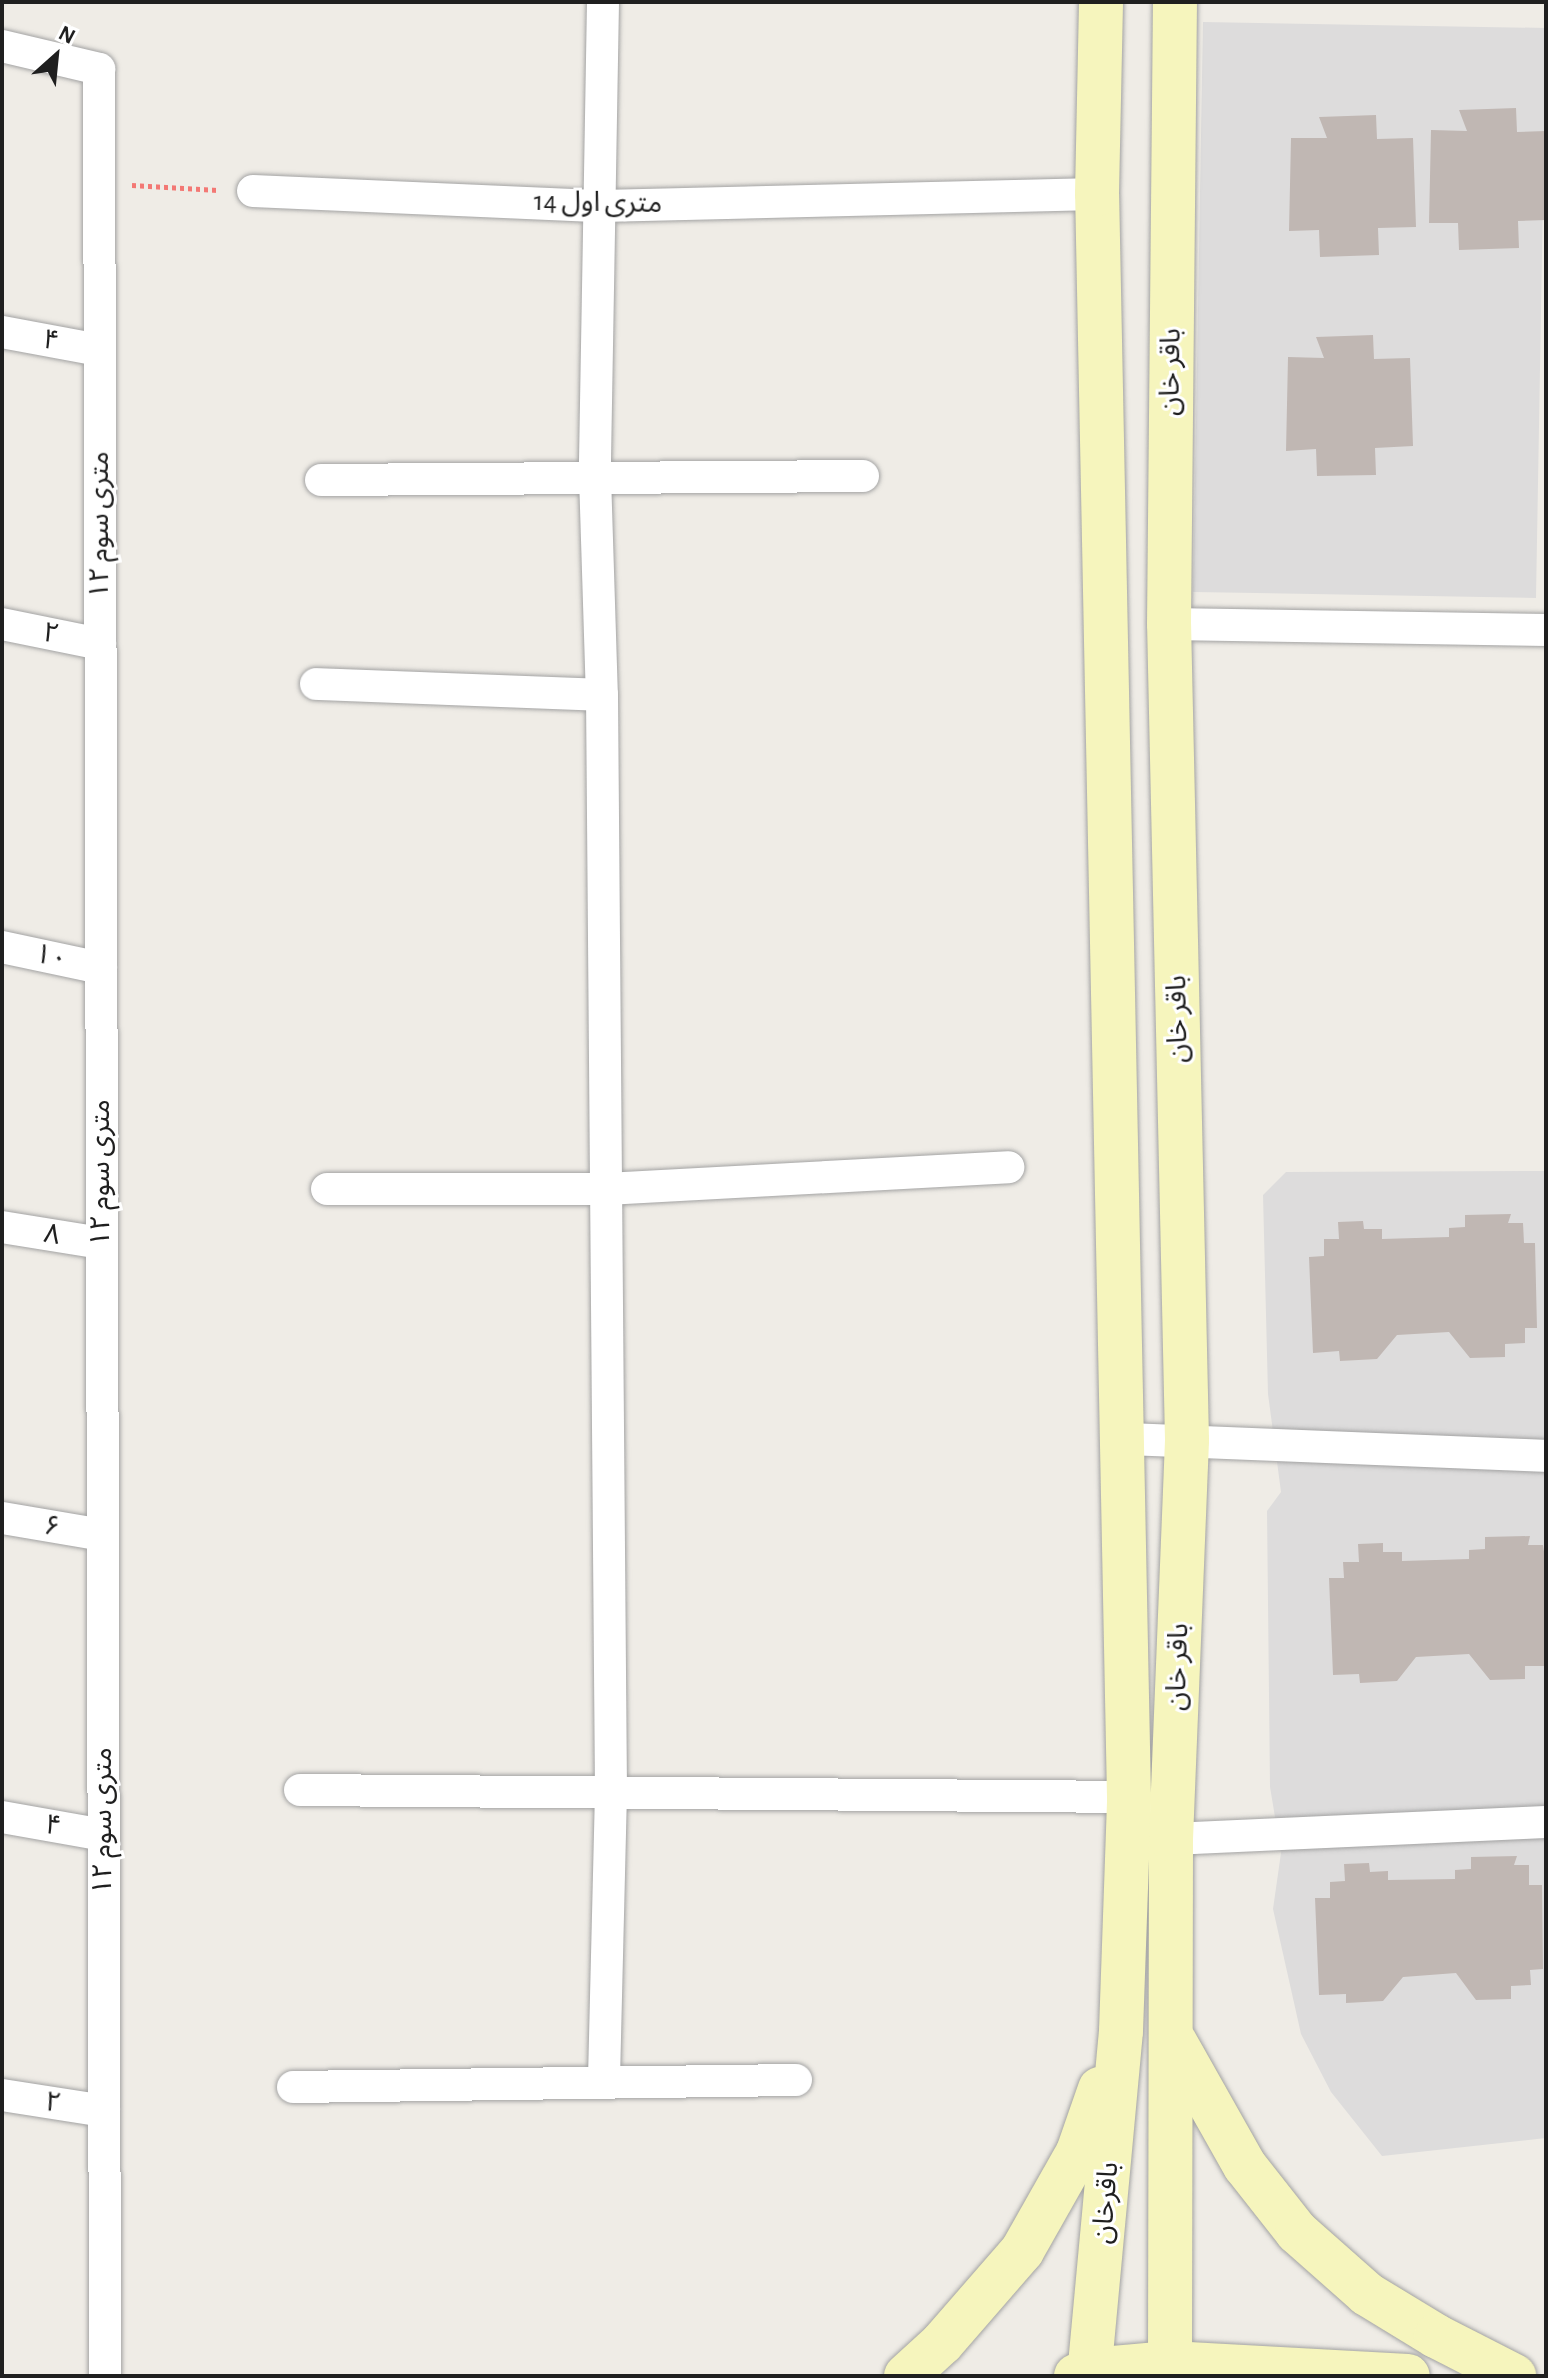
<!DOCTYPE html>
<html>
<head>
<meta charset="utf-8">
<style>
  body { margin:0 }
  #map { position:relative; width:1548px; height:2378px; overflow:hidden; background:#efece6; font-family:"Alegreya Sans","Noto Sans Arabic",sans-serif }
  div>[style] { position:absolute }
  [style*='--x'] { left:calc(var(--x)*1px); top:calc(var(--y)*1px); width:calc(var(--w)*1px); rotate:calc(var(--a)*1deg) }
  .residential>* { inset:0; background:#dddcdc; transform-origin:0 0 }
  .building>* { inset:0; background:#c0b7b3 }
  .path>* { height:5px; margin-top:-2.5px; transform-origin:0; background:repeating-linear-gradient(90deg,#f37874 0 4px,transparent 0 8px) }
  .roads { filter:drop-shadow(0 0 2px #a3a3a3) drop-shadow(0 0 2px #a3a3a3) }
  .street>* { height:32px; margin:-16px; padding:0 16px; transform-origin:16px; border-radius:16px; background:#fff }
  .secondary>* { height:44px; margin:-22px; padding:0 22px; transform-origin:22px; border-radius:22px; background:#f6f5bd }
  span { translate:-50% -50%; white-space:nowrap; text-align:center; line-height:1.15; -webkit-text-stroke:6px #fff; paint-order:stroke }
  .street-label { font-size:28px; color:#1f1f1f }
  .frame { position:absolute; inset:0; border:4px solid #1f1f1f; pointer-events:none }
  .north { position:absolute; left:16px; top:16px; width:80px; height:80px; -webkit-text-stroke:6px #fff; paint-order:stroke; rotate:27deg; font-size:22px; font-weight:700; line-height:32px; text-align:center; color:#1f1f1f }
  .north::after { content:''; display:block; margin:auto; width:28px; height:36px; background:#1f1f1f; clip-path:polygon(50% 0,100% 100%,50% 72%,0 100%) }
</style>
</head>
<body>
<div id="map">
  <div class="residential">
    <i style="left:1203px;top:22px;width:343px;height:570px;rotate:1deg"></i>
    <i style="clip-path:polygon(1546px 1171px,1546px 2138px,1382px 2156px,1331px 2092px,1301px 2034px,1273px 1909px,1281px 1853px,1270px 1787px,1267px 1511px,1281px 1492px,1268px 1394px,1263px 1195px,1286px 1172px)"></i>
  </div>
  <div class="building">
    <i style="clip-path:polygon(1516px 108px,1517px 132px,1546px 131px,1546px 220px,1518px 221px,1519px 248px,1459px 250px,1458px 223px,1429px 223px,1431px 130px,1467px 131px,1459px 110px)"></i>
    <i style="clip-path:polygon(1376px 115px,1377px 139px,1413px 138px,1416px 227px,1378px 228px,1379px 255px,1320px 257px,1319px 230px,1289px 231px,1291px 138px,1327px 138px,1319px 117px)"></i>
    <i style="clip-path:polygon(1373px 335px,1374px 359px,1410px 358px,1413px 446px,1375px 448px,1376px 475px,1317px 476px,1316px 449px,1286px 451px,1288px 357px,1324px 358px,1316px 337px)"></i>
    <i style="clip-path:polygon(1511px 1214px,1508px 1223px,1523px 1223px,1524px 1243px,1535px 1243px,1537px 1328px,1525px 1328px,1525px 1343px,1505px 1344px,1505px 1357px,1470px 1358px,1449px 1332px,1397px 1335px,1377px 1359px,1340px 1361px,1339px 1351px,1313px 1353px,1309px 1257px,1324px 1256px,1324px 1239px,1339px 1239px,1338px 1222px,1363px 1221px,1364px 1229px,1382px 1229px,1382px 1239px,1449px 1237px,1449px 1228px,1465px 1227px,1465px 1215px)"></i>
    <i style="clip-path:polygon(1530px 1536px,1528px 1545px,1543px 1545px,1546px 1565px,1544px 1666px,1525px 1666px,1525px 1679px,1490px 1680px,1469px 1654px,1416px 1657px,1397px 1681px,1360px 1683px,1359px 1674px,1333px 1675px,1329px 1578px,1344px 1578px,1343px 1562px,1359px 1562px,1358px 1544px,1383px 1543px,1383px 1552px,1402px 1552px,1402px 1561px,1469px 1559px,1469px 1550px,1485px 1549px,1485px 1537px)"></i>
    <i style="clip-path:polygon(1517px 1856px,1514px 1865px,1529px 1865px,1529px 1885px,1542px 1885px,1543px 1969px,1530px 1970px,1531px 1985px,1511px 1986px,1511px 1999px,1476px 2000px,1456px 1973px,1403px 1977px,1383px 2001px,1346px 2003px,1346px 1994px,1319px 1995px,1315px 1898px,1330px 1898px,1330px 1882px,1345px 1881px,1344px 1864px,1369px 1863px,1370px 1872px,1388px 1871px,1388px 1880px,1455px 1879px,1455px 1870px,1471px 1869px,1471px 1857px)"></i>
  </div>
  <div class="path">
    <i style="--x:132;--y:185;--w:86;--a:3.3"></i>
  </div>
  <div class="roads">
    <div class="street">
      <i style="--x:603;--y:2;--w:474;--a:91"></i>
      <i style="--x:595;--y:476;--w:219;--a:88.2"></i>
      <i style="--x:602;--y:695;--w:1097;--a:89.53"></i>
      <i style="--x:611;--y:1792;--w:291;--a:91.4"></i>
      <i style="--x:2;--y:46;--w:100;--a:13.3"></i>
      <i style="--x:99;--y:69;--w:2307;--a:89.85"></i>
      <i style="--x:253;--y:191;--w:348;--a:2.5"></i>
      <i style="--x:601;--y:206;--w:496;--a:-1.4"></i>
      <i style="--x:2;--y:332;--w:99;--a:10.5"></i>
      <i style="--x:321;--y:480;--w:542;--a:-0.42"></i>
      <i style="--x:2;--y:624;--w:100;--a:11.5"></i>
      <i style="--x:1169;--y:624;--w:377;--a:0.9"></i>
      <i style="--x:316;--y:684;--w:286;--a:2.2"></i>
      <i style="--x:2;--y:947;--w:101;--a:12"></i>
      <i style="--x:327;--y:1189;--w:279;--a:0"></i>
      <i style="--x:606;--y:1189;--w:403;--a:-3.1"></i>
      <i style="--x:2;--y:1227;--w:100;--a:9.2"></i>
      <i style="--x:1125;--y:1439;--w:421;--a:2.3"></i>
      <i style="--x:2;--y:1518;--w:101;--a:9.6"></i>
      <i style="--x:300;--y:1790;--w:829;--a:0.48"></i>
      <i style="--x:1129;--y:1797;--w:59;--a:45"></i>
      <i style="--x:1171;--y:1839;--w:375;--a:-2.6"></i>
      <i style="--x:2;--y:1817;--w:103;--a:10.1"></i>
      <i style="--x:293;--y:2087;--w:503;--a:-0.8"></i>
      <i style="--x:2;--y:2095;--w:103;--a:8.9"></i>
    </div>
    <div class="secondary">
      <i style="--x:1175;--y:2042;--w:142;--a:60.6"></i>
      <i style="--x:1245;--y:2166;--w:84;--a:51.8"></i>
      <i style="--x:1297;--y:2232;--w:94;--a:41.5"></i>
      <i style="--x:1367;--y:2294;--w:81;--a:31.3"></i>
      <i style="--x:1436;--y:2336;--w:88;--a:27.1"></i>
      <i style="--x:906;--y:2376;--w:49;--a:-42.5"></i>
      <i style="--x:942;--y:2343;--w:122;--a:-49"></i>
      <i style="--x:1022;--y:2251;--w:114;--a:-60.5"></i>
      <i style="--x:1078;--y:2152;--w:67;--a:-70.8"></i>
      <i style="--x:1076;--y:2376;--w:16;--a:-22"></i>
      <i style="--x:1091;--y:2370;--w:79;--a:-5.1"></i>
      <i style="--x:1170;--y:2363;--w:238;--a:3.1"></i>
      <i style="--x:1089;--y:2376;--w:346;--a:-84.7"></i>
      <i style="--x:1121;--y:2031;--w:234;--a:-88"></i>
      <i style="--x:1129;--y:1797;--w:1603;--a:-91.14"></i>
      <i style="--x:1097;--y:194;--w:192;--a:-88.8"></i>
      <i style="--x:1167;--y:2376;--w:13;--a:-77"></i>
      <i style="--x:1170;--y:2363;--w:524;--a:-89.89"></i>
      <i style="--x:1171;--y:1839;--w:399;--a:-87.7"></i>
      <i style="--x:1187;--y:1440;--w:816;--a:-91.26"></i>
      <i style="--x:1169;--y:624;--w:622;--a:-89.45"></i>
    </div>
  </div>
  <div class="street-label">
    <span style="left:598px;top:203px;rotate:1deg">14 متری اول</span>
    <span style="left:51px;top:341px;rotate:11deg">۴</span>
    <span style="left:1171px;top:372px;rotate:-89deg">باقر خان</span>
    <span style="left:100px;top:525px;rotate:-90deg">۱۲ متری سوم</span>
    <span style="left:51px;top:634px;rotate:11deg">۲</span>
    <span style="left:51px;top:957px;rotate:12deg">۱۰</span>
    <span style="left:1178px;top:1019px;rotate:-91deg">باقر خان</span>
    <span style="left:101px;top:1173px;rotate:-90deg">۱۲ متری سوم</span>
    <span style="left:52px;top:1235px;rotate:9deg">۸</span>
    <span style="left:52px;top:1527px;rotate:9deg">۶</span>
    <span style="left:1178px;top:1667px;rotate:-88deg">باقر خان</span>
    <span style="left:103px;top:1821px;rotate:-90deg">۱۲ متری سوم</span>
    <span style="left:53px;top:1826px;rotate:10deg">۴</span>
    <span style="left:53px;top:2103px;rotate:9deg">۲</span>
    <span style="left:1106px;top:2203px;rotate:-85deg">باقرخان</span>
  </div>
  <div class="frame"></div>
  <div class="north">N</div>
</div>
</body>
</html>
